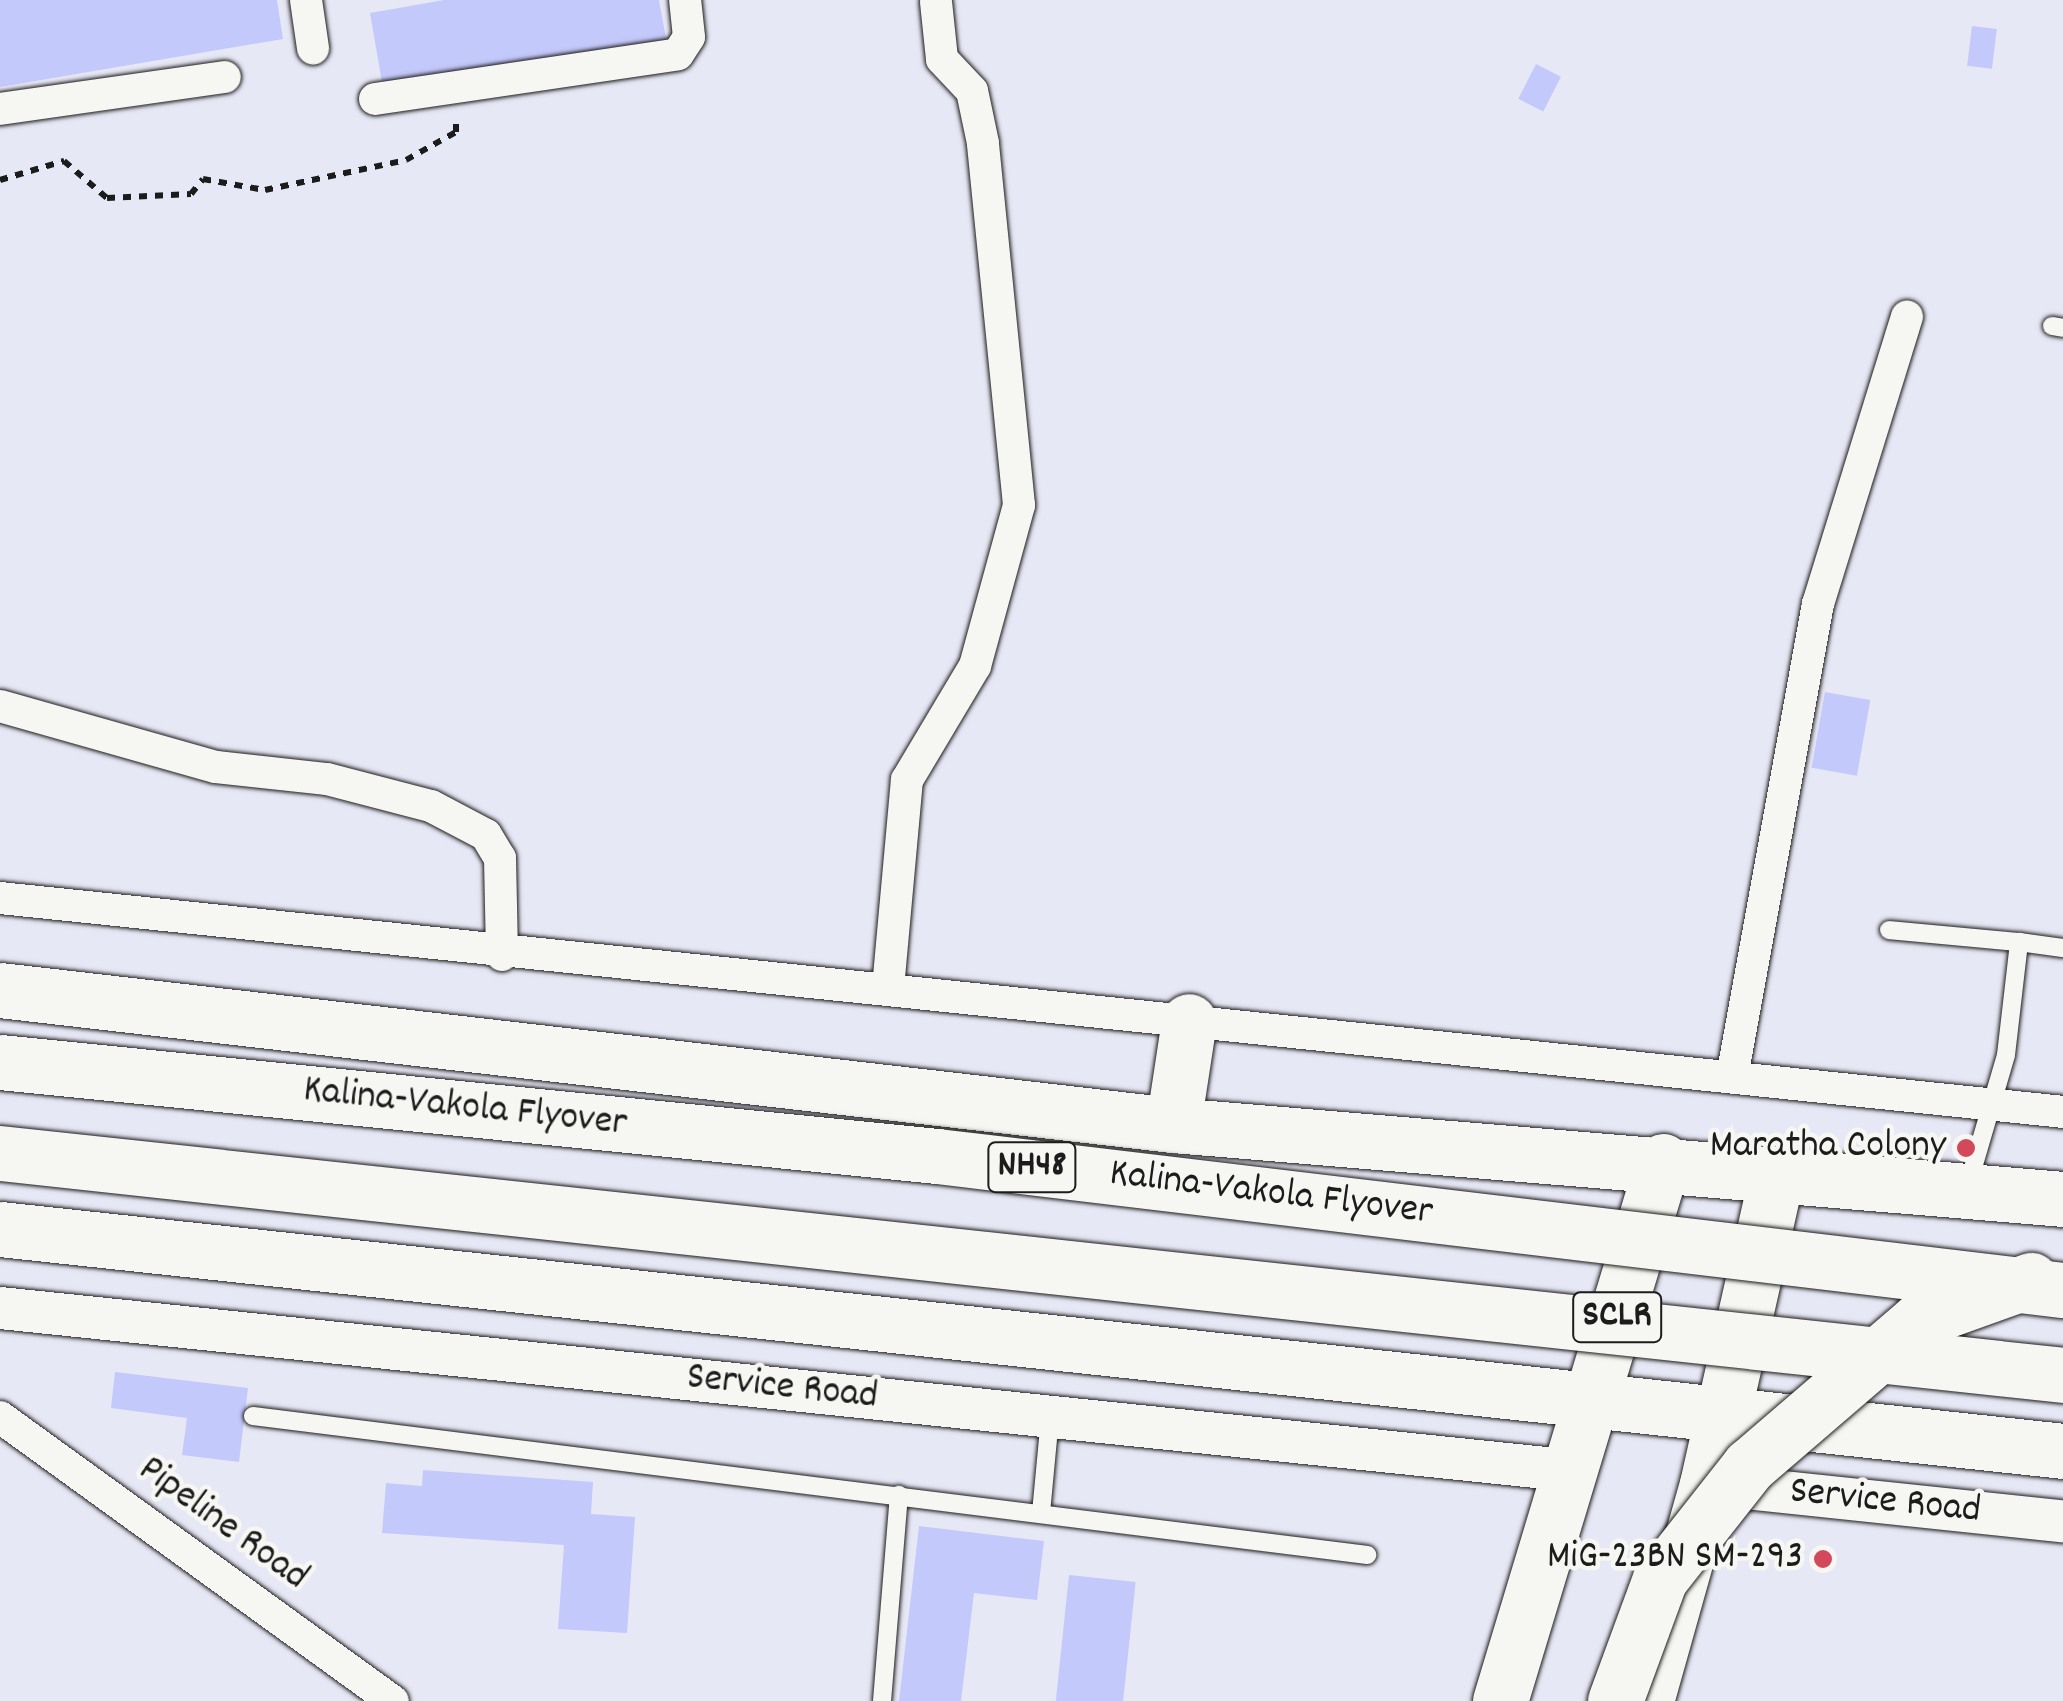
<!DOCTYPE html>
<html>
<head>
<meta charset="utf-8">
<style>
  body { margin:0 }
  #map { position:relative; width:2063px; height:1701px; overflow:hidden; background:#e7e8f5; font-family:Dekko,sans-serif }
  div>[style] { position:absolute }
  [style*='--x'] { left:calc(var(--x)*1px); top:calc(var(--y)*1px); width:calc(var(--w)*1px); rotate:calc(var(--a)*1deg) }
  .building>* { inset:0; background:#c4c9fb; transform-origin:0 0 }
  .path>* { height:6px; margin-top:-3px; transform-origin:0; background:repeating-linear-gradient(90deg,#1c1c1c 0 8px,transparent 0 16px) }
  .roads { filter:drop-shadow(0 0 2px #1c1c1c) drop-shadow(0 0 2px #1c1c1c) }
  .service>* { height:18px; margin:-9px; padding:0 9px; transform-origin:9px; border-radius:9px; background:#f6f6f2 }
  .minor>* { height:32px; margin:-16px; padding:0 16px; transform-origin:16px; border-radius:16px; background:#f6f6f2 }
  .tertiary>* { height:42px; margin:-21px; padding:0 21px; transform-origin:21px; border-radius:21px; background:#f6f6f2 }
  .trunk>* { height:55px; margin:-27.5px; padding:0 27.5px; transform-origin:27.5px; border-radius:27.5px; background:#f6f6f2 }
  .bridges { filter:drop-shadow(0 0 2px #1c1c1c) drop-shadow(0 0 2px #1c1c1c) }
  .trunk-bridge>* { height:55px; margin:-27.5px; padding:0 27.5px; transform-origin:27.5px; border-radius:27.5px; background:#f6f6f2 }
  .motorway-bridge>* { height:55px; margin:-27.5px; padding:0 27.5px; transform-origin:27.5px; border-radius:27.5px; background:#f6f6f2 }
  .dots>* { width:28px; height:28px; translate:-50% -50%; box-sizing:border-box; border:5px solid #f6f6f2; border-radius:50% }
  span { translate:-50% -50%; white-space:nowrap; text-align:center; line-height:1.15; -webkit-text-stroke:9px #f6f6f2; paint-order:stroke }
  .shield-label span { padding:2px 8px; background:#f6f6f2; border:2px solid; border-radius:8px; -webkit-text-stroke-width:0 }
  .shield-label { font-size:38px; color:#1c1c1c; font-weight:700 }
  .street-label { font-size:40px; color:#1c1c1c }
  .poi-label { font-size:40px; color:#1c1c1c }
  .right { translate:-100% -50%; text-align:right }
</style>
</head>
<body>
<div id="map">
  <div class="building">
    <i style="clip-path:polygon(0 0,277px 0,283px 39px,0 87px)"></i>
    <i style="clip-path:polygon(444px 0,659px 0,667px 44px,384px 94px,370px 13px)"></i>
    <i style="left:1972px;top:26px;width:25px;height:40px;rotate:7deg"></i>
    <i style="left:1536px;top:64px;width:28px;height:39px;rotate:27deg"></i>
    <i style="left:1825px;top:692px;width:46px;height:77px;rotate:10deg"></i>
    <i style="clip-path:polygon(115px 1372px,248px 1388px,239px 1462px,182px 1455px,187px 1418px,111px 1408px)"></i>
    <i style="clip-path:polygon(423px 1470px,593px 1482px,591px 1514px,635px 1517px,627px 1633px,558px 1629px,564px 1545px,382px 1533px,386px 1483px,422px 1486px)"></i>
    <i style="clip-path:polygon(919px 1526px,1044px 1541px,1037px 1600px,974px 1593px,961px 1701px,899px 1701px)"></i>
    <i style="left:1069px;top:1575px;width:67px;height:127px;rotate:6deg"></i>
  </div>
  <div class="path">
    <i style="--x:0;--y:180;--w:67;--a:-16.5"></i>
    <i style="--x:64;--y:161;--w:57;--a:40.7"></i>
    <i style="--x:107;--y:198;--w:84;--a:-2.7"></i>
    <i style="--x:191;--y:194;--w:19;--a:-51"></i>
    <i style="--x:203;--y:179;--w:63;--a:10.1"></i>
    <i style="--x:265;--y:190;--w:144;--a:-12"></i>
    <i style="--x:406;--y:160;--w:57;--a:-29.2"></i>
    <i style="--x:456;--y:132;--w:10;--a:-90"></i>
  </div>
  <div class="roads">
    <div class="service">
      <i style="--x:2052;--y:326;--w:11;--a:10"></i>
      <i style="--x:1889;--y:930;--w:131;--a:5.3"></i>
      <i style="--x:1968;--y:1185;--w:135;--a:-73.7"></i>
      <i style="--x:2006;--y:1055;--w:114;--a:-83.4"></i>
      <i style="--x:2019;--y:942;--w:44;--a:7.8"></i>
      <i style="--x:253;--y:1416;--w:1123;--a:7.11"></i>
      <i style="--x:1041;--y:1513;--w:96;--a:-84.6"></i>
      <i style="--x:882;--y:1701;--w:207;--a:-85.3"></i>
    </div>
    <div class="minor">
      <i style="--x:306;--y:0;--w:49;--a:81.7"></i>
      <i style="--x:375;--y:99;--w:306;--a:-8.4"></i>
      <i style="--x:678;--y:54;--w:20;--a:-57"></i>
      <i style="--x:689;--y:37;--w:37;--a:-96"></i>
      <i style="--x:0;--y:109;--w:227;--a:-8.1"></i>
      <i style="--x:0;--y:706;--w:224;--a:15.8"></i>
      <i style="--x:216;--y:767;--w:112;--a:6.2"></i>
      <i style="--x:327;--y:779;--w:107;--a:14.6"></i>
      <i style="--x:431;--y:806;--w:62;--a:27.8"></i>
      <i style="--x:486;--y:835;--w:27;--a:59"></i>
      <i style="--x:500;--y:858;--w:97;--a:88.8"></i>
      <i style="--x:0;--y:898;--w:2074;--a:5.92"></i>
      <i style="--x:888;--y:988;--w:209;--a:-84.8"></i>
      <i style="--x:907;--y:780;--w:133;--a:-59.2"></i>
      <i style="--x:975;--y:666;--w:167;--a:-74.7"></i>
      <i style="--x:1019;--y:505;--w:364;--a:-95.7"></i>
      <i style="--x:983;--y:143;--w:53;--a:-101.9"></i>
      <i style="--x:972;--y:91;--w:44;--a:-133.2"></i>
      <i style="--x:942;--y:59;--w:57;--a:-96"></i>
      <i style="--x:1732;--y:1077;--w:481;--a:-79.7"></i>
      <i style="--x:1818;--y:604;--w:301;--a:-72.8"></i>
      <i style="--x:0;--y:1417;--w:485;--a:35.9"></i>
    </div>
    <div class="tertiary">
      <i style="--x:0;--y:1308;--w:1572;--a:5.91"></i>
      <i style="--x:1708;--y:1484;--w:357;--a:6"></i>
    </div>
    <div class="trunk">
      <i style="--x:0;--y:990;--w:1181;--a:6.57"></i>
      <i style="--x:1173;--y:1125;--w:893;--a:4.75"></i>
      <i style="--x:1173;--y:1125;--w:105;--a:-81.3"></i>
      <i style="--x:0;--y:1229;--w:2075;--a:6.14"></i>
      <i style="--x:1500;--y:1701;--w:564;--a:-73.2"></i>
      <i style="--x:1646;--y:1701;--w:225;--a:-74.3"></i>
      <i style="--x:1707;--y:1484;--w:318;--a:-77.3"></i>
    </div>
  </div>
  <div class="bridges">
    <div class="trunk-bridge">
      <i style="--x:1615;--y:1701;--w:130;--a:-69.8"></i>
      <i style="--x:1660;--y:1579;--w:144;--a:-51.8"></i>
      <i style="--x:1749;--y:1466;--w:224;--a:-40.7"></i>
      <i style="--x:1919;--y:1320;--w:119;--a:-19.7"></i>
    </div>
    <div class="motorway-bridge">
      <i style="--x:0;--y:1062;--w:942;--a:5.73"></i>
      <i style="--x:937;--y:1156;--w:1134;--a:6.79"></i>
      <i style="--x:0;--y:1153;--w:2075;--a:6.14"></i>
    </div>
  </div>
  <div class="dots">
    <i style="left:1966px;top:1148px;background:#d1495b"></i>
    <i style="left:1823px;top:1559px;background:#d1495b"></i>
  </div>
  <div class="shield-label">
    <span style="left:1032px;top:1167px">NH48</span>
    <span style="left:1617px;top:1317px">SCLR</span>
  </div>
  <div class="street-label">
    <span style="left:465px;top:1109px;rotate:6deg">Kalina-Vakola Flyover</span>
    <span style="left:1271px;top:1195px;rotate:7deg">Kalina-Vakola Flyover</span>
    <span style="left:782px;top:1389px;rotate:6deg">Service Road</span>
    <span style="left:1885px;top:1503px;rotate:6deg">Service Road</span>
    <span style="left:222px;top:1525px;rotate:36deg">Pipeline Road</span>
  </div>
  <div class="poi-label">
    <span class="right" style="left:1946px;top:1148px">Maratha Colony</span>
    <span class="right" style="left:1803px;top:1559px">MiG-23BN SM-293</span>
  </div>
</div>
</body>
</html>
